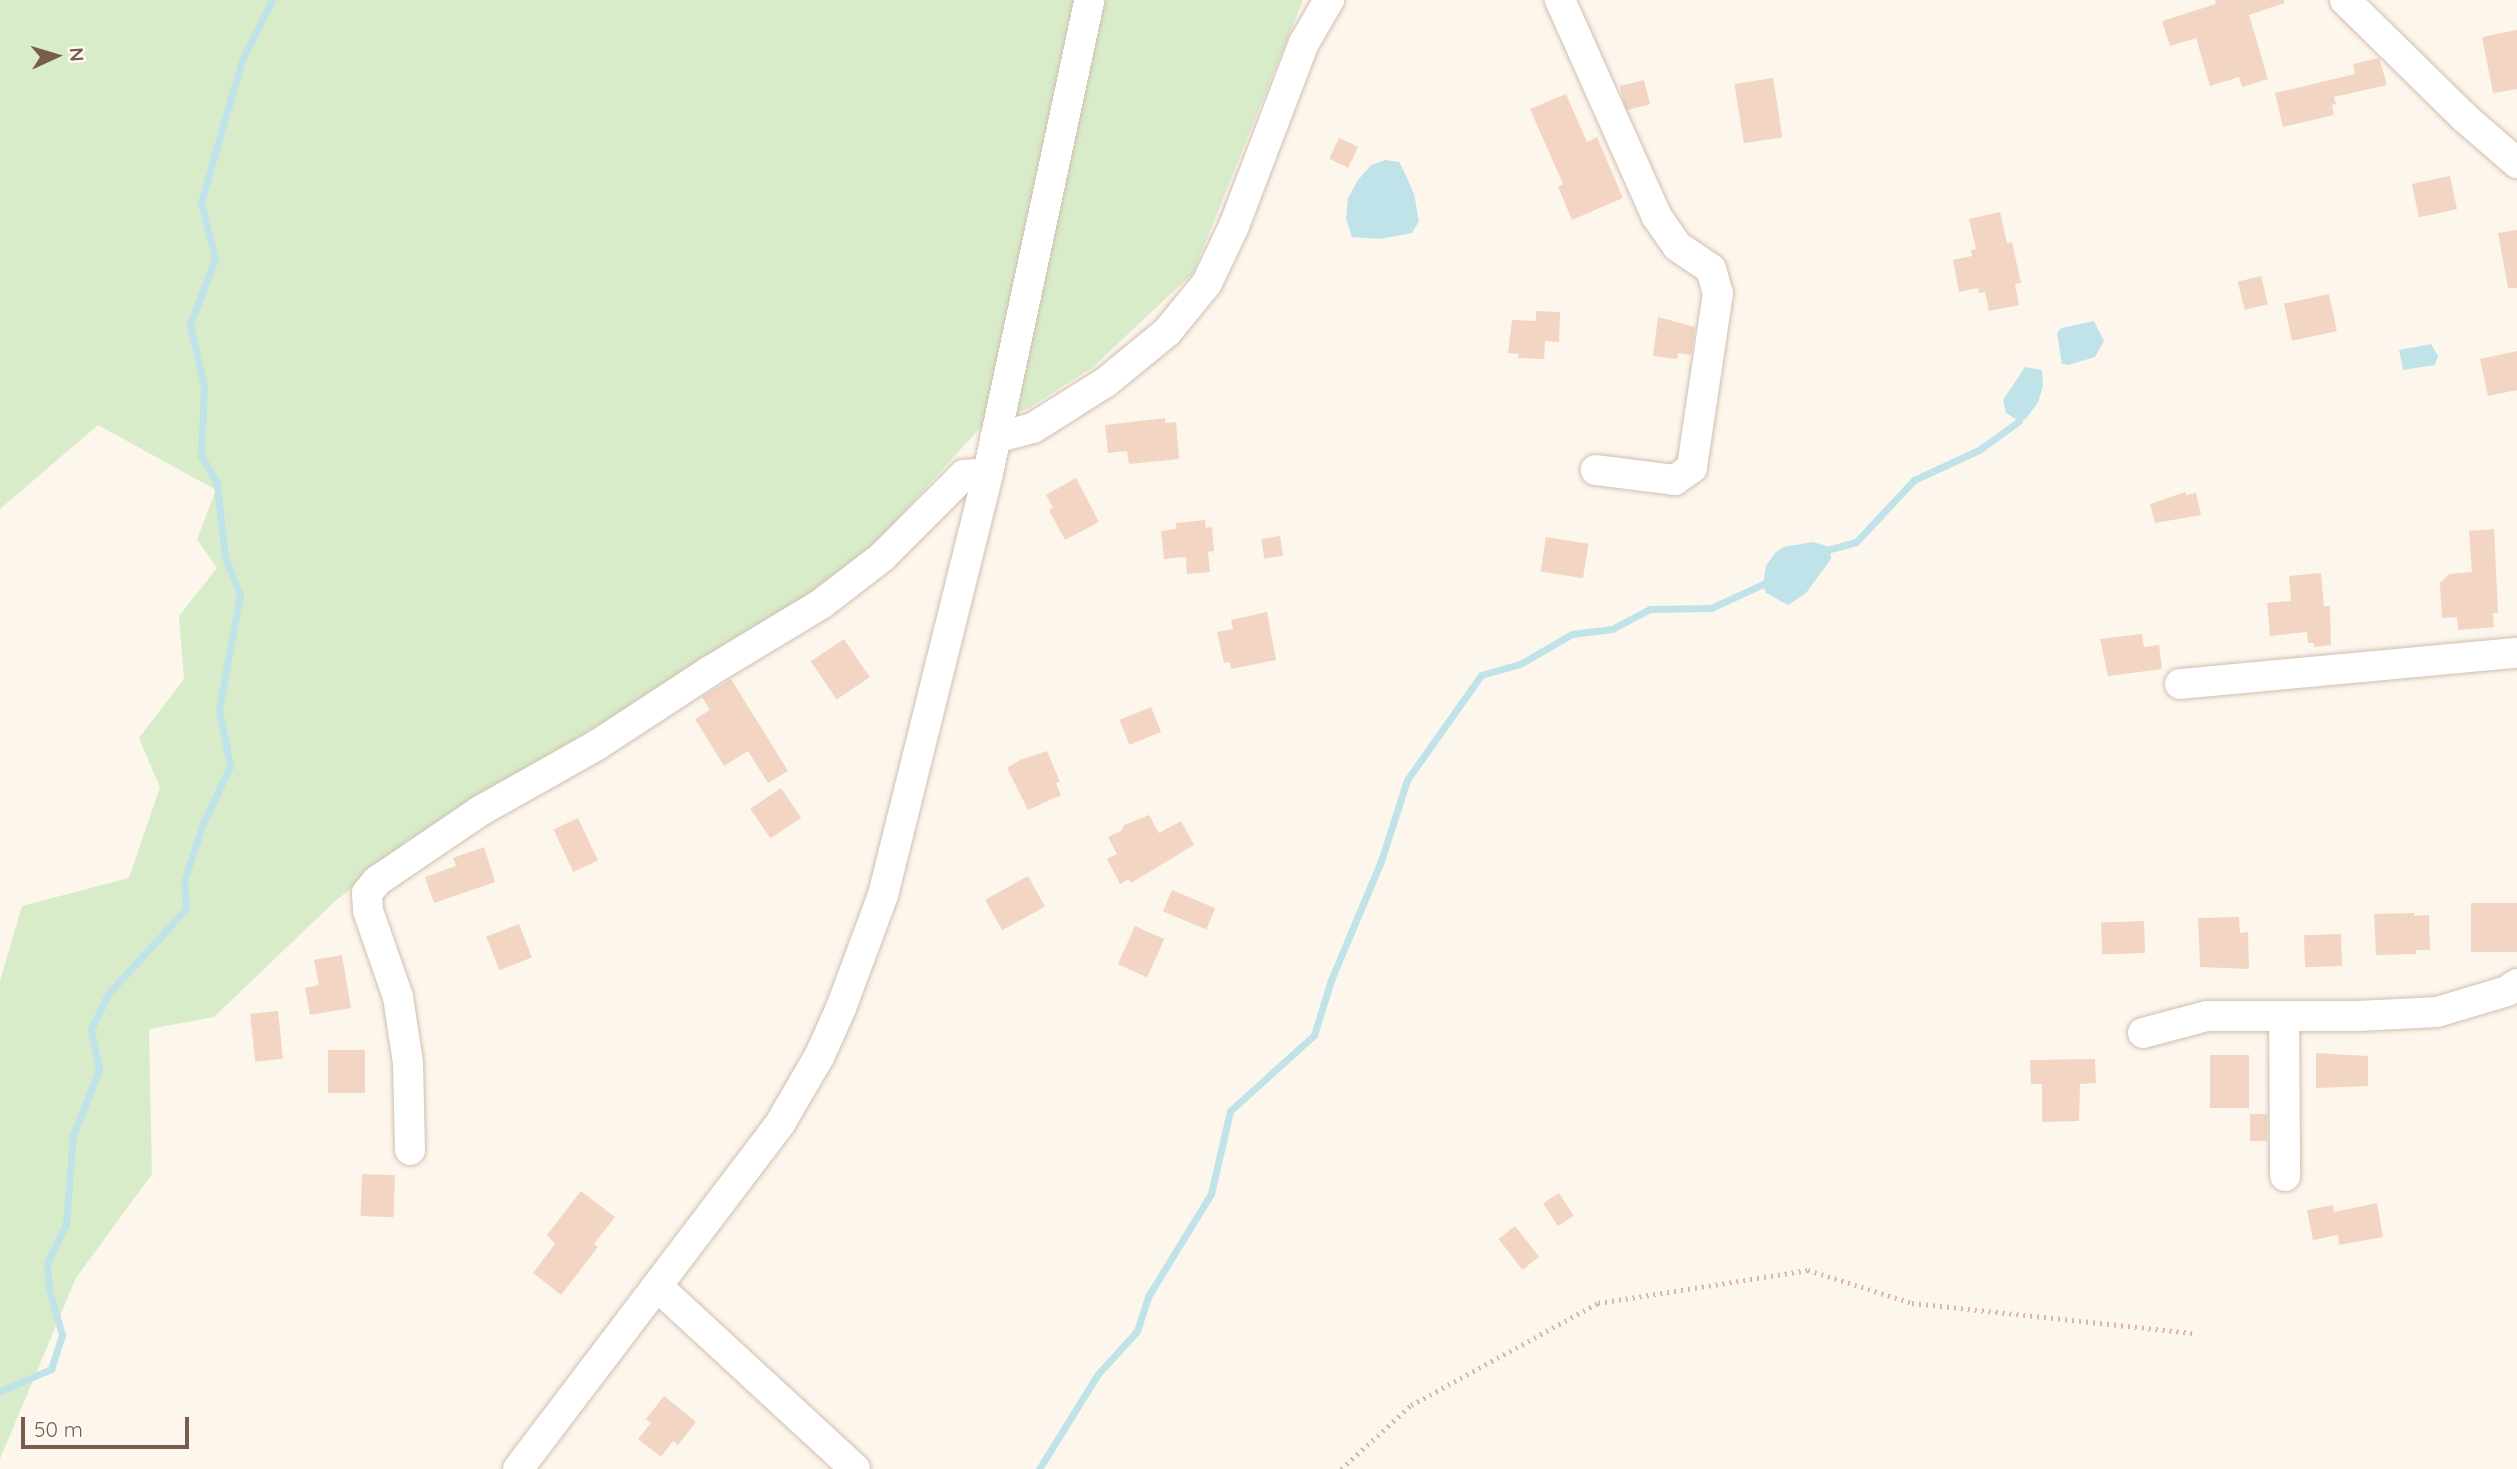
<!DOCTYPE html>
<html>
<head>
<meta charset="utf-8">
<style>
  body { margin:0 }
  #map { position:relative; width:2517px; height:1469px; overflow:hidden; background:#fdf6ec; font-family:Quicksand,sans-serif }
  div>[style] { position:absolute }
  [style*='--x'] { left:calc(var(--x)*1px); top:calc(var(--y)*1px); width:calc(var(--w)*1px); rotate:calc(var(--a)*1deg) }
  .green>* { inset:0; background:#d8ecc9 }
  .water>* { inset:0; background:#bfe3e8 }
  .stream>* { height:7px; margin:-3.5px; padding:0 3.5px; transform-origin:3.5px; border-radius:3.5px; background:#bfe3e8 }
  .building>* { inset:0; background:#f3d5c3; transform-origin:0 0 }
  .path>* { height:4.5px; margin-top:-2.25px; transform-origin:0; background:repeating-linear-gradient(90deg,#d9b8a5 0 2px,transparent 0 7px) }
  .roads { filter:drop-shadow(0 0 2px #d1beb0) drop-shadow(0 0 2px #d1beb0) }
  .minor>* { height:30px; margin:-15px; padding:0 15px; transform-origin:15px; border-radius:15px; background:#fff }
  span { translate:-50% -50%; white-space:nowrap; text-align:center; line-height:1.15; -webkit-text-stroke:6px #fffaf3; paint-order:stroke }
  .north { position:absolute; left:21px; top:21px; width:70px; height:70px; -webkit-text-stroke:5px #fffaf3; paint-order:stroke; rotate:86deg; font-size:19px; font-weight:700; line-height:28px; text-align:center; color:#7a5c4d }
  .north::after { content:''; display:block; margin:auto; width:24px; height:32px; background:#7a5c4d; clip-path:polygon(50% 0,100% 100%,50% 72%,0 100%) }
  .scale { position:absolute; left:21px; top:1417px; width:168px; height:32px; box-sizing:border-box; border:4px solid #7a5c4d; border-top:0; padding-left:9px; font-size:21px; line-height:24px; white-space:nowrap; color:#7a5c4d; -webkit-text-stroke:5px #fffaf3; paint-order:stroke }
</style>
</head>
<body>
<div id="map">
  <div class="green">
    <i style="clip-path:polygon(0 0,1303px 0,1193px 273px,1093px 367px,1029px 408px,978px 430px,849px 573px,444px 819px,335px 901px,214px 1017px,149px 1029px,152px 1174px,76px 1278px,0 1459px,0 981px,22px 906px,129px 878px,160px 787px,139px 738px,184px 679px,179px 616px,217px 568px,197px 539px,216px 490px,98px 425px,0 509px)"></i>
  </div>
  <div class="water">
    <i style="clip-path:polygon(1385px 160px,1399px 162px,1404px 171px,1414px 194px,1419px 221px,1412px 233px,1380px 239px,1352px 237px,1346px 219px,1348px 198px,1358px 180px,1371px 165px)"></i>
    <i style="clip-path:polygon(2094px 321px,2104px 341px,2095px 357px,2068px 365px,2062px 364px,2057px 333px,2061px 328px)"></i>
    <i style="clip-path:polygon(2431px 344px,2438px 356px,2435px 365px,2403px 370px,2399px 350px)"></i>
    <i style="clip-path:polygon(2025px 367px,2042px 370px,2043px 386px,2038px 402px,2026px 419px,2019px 421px,2006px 413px,2003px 400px)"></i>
    <i style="clip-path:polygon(1813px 542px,1830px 547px,1831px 559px,1806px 593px,1788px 605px,1766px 593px,1763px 585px,1766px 566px,1774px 554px,1783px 547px)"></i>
  </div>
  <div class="stream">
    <i style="--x:1823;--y:551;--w:34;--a:-15"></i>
    <i style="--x:1856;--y:542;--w:85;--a:-46.9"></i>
    <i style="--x:1914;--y:480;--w:72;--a:-24.8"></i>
    <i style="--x:1979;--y:450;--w:49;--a:-35.9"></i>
    <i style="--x:0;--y:1391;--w:56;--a:-23.3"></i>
    <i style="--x:51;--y:1369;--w:36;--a:-72"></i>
    <i style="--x:62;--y:1335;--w:48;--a:-105.8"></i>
    <i style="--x:49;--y:1289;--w:26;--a:-94"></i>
    <i style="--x:47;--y:1263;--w:43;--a:-64"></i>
    <i style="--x:66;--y:1224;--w:89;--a:-85.5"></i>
    <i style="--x:73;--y:1135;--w:70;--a:-68.2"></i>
    <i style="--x:99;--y:1070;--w:42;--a:-101"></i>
    <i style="--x:91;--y:1029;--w:39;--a:-64"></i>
    <i style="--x:108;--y:994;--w:115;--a:-47.5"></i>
    <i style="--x:186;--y:909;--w:27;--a:-94"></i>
    <i style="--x:184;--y:882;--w:59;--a:-72.2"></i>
    <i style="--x:202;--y:826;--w:66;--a:-65"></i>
    <i style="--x:230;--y:766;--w:58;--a:-100.9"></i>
    <i style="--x:219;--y:709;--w:116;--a:-79.6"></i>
    <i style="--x:240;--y:595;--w:41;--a:-111.5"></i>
    <i style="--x:225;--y:557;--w:73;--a:-96.3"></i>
    <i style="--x:217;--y:484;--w:33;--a:-119"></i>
    <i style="--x:201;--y:455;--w:69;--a:-87.5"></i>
    <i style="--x:204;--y:386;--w:63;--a:-102.9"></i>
    <i style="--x:190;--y:325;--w:71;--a:-69.3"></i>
    <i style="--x:215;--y:259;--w:59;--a:-103.8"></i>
    <i style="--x:201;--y:202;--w:148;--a:-73.9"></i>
    <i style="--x:242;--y:60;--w:67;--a:-63.4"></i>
    <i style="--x:1039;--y:1469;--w:112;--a:-58.2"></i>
    <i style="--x:1098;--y:1374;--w:58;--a:-47.8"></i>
    <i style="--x:1137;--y:1331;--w:38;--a:-72"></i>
    <i style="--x:1149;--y:1295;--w:119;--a:-58.5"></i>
    <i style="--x:1211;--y:1194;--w:85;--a:-77.1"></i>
    <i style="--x:1230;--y:1111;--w:113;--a:-42.1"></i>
    <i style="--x:1314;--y:1035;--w:58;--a:-72.8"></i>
    <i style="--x:1331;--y:980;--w:129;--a:-67.2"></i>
    <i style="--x:1381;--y:861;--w:85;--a:-72.2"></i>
    <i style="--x:1407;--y:780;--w:128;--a:-54.8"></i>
    <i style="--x:1481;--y:675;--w:41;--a:-15.8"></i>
    <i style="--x:1520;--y:664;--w:60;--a:-30"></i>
    <i style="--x:1572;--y:634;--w:40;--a:-7.1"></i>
    <i style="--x:1612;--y:629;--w:43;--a:-27.8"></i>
    <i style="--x:1650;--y:609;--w:61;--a:-0.9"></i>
    <i style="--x:1711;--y:608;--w:65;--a:-24.6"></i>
  </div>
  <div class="building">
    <i style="clip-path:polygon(2215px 0,2284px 0,2284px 3px,2249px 15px,2268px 79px,2242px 87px,2239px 77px,2210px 86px,2196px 38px,2170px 46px,2162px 21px,2216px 4px)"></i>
    <i style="clip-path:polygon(2517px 30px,2517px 89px,2493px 93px,2482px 37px)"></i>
    <i style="clip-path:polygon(2379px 58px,2387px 85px,2334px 97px,2336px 104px,2332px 105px,2334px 115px,2283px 127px,2275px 93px,2355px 74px,2353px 64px)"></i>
    <i style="left:1773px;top:78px;width:60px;height:39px;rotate:81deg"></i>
    <i style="left:1644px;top:80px;width:25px;height:25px;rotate:76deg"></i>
    <i style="clip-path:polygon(1566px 94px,1587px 142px,1597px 137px,1623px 198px,1572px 220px,1558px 187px,1563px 184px,1530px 109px)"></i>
    <i style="left:1339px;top:138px;width:21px;height:23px;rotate:25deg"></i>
    <i style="left:2450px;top:176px;width:34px;height:39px;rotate:78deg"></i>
    <i style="clip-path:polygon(2000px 212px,2007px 243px,2012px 242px,2021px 283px,2015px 284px,2019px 305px,1989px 311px,1985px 292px,1979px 293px,1978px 288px,1959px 292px,1953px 260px,1972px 256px,1971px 250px,1976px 249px,1969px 219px)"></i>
    <i style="clip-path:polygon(2517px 230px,2517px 288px,2508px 288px,2498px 233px)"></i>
    <i style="left:2261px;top:276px;width:29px;height:24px;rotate:76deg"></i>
    <i style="left:2329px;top:294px;width:38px;height:46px;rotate:78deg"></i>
    <i style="clip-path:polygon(1536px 311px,1560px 312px,1559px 342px,1545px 341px,1544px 359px,1518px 358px,1519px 354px,1508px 353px,1512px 320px,1536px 321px)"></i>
    <i style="clip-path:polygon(1658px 317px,1695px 327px,1691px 355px,1678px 353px,1677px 359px,1653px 356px)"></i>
    <i style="clip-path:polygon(2517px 351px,2517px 390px,2488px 396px,2480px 359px)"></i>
    <i style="clip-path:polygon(1165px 418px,1165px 423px,1176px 422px,1179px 459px,1129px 464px,1127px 451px,1108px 453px,1105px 425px)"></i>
    <i style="clip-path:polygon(1076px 478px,1099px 522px,1065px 540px,1049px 510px,1053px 508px,1046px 495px)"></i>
    <i style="clip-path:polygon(2185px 492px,2186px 495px,2196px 493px,2201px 515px,2155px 523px,2150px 504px)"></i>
    <i style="clip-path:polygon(1205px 520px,1206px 528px,1212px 527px,1214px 551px,1208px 552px,1210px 572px,1187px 574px,1186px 557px,1164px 559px,1161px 531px,1176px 529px,1176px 523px)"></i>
    <i style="clip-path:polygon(2494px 529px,2498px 613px,2493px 613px,2494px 627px,2458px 630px,2457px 617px,2442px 618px,2440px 583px,2449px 574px,2472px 572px,2469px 531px)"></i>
    <i style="left:1280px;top:536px;width:20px;height:19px;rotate:81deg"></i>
    <i style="left:1546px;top:537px;width:43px;height:35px;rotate:9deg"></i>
    <i style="clip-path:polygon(2321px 573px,2324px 606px,2330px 606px,2331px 645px,2314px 647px,2314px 643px,2308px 643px,2307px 632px,2270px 636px,2267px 603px,2291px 601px,2289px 576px)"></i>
    <i style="clip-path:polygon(1267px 612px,1276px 660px,1231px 669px,1230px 662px,1224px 663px,1217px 632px,1233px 629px,1231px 620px)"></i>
    <i style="clip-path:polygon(2142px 634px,2144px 647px,2159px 645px,2162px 669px,2108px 676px,2100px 639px)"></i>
    <i style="left:844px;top:639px;width:46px;height:40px;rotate:56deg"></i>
    <i style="clip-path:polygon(731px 679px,788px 771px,768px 783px,748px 751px,724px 766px,695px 719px,710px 710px,702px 697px)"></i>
    <i style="left:1151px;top:707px;width:27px;height:34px;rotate:68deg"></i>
    <i style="clip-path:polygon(1047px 751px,1060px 782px,1056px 783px,1061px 795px,1028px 810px,1007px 768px,1020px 760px)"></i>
    <i style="left:781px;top:788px;width:36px;height:37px;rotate:56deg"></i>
    <i style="clip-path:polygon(1149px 815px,1159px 833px,1181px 821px,1194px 845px,1131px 883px,1129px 879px,1120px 884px,1107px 859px,1117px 854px,1108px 837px,1122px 830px,1124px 825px)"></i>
    <i style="left:578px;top:818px;width:47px;height:27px;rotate:65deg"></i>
    <i style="clip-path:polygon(484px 847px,495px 882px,434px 903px,425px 877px,456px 866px,453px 858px)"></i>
    <i style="left:1028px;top:876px;width:35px;height:49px;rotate:61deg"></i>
    <i style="left:1172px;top:890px;width:47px;height:23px;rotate:23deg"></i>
    <i style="left:2471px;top:903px;width:46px;height:49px"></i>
    <i style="clip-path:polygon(2415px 913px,2414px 916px,2429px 915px,2430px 950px,2416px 950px,2416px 954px,2376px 955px,2374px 914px)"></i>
    <i style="clip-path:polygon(2239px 917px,2240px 933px,2248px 932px,2249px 969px,2200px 967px,2198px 918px)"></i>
    <i style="left:2144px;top:921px;width:32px;height:43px;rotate:88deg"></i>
    <i style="left:519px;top:924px;width:36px;height:35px;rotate:69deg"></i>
    <i style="left:1135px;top:926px;width:32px;height:42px;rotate:24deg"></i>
    <i style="left:2341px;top:934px;width:32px;height:37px;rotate:88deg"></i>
    <i style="clip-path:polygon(342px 955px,351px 1008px,310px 1015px,305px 988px,319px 985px,314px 960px)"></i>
    <i style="left:278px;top:1011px;width:48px;height:28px;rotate:84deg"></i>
    <i style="left:328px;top:1050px;width:37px;height:43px"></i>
    <i style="clip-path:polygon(2316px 1053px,2368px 1056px,2368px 1086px,2316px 1088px)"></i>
    <i style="left:2210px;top:1055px;width:39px;height:53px"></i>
    <i style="clip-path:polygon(2095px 1059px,2096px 1083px,2080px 1084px,2079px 1121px,2042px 1122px,2042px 1084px,2031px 1084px,2030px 1060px)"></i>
    <i style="left:2267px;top:1114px;width:27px;height:17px;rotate:90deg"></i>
    <i style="left:362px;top:1174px;width:33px;height:42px;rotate:2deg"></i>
    <i style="clip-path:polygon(581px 1191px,615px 1217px,594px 1244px,598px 1247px,561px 1295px,533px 1273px,555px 1244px,547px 1235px)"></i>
    <i style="left:1559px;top:1193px;width:27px;height:19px;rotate:57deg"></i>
    <i style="clip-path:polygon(2377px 1203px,2383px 1237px,2339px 1245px,2338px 1235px,2313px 1240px,2307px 1210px,2333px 1205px,2334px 1212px)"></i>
    <i style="left:1515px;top:1226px;width:39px;height:21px;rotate:52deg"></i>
    <i style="clip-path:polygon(664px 1396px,696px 1422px,678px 1445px,673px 1441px,661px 1457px,638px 1439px,651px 1423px,646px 1419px)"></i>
  </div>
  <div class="path">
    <i style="--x:1341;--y:1469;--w:95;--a:-42.4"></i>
    <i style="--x:1411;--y:1405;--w:213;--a:-28.6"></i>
    <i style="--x:1598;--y:1303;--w:213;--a:-8.9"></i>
    <i style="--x:1808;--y:1270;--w:109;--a:17.6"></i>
    <i style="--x:1912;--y:1303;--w:282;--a:6.1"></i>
  </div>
  <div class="roads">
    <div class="minor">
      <i style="--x:1560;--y:0;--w:238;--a:65.9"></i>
      <i style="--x:1657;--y:217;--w:35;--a:55"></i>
      <i style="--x:1677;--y:246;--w:41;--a:34.1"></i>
      <i style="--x:1711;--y:269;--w:25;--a:74"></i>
      <i style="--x:1718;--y:293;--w:177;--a:98.5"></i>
      <i style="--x:1692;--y:468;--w:21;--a:145"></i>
      <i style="--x:1675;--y:480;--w:80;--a:-172.8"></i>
      <i style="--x:2345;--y:0;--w:168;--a:44.5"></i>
      <i style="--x:2465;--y:118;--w:69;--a:40.9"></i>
      <i style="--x:995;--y:438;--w:39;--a:-15"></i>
      <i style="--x:1033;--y:428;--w:86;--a:-32.2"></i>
      <i style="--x:1106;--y:382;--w:79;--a:-39.3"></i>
      <i style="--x:1167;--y:332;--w:63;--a:-50.8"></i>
      <i style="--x:1207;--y:283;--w:63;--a:-64.7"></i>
      <i style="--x:1234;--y:226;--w:196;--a:-69.1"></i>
      <i style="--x:1304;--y:43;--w:50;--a:-59.8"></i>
      <i style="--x:2180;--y:684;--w:338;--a:-5.3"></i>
      <i style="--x:2284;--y:1016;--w:160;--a:89.6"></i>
      <i style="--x:2143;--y:1033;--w:66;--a:-14.9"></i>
      <i style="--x:2207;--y:1016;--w:151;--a:0"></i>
      <i style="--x:2358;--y:1016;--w:79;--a:-2.9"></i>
      <i style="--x:2437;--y:1012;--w:73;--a:-16.7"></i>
      <i style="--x:2507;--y:991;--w:12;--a:-35"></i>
      <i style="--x:410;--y:1150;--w:87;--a:-91.3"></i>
      <i style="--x:408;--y:1063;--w:67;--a:-98.6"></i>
      <i style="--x:398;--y:997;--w:91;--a:-109.2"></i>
      <i style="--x:368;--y:911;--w:18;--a:-93"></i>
      <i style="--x:367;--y:893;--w:16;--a:-50"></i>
      <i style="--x:377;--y:881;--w:125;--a:-34.2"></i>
      <i style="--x:480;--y:811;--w:134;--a:-29.4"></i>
      <i style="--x:597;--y:745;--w:135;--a:-33.2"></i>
      <i style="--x:710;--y:671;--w:130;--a:-31.1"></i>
      <i style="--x:821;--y:604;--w:77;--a:-37.6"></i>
      <i style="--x:882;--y:557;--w:116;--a:-45"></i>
      <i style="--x:964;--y:475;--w:24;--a:-5"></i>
      <i style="--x:658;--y:1287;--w:268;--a:42.7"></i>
      <i style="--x:518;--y:1469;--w:435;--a:-52.8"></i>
      <i style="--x:781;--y:1122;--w:78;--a:-59.8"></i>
      <i style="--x:820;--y:1055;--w:51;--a:-65.9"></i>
      <i style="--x:841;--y:1008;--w:121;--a:-69.6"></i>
      <i style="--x:883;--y:895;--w:435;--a:-76"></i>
      <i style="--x:988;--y:473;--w:484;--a:-77.9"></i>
    </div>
  </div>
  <div class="north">N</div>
  <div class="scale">50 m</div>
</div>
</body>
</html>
